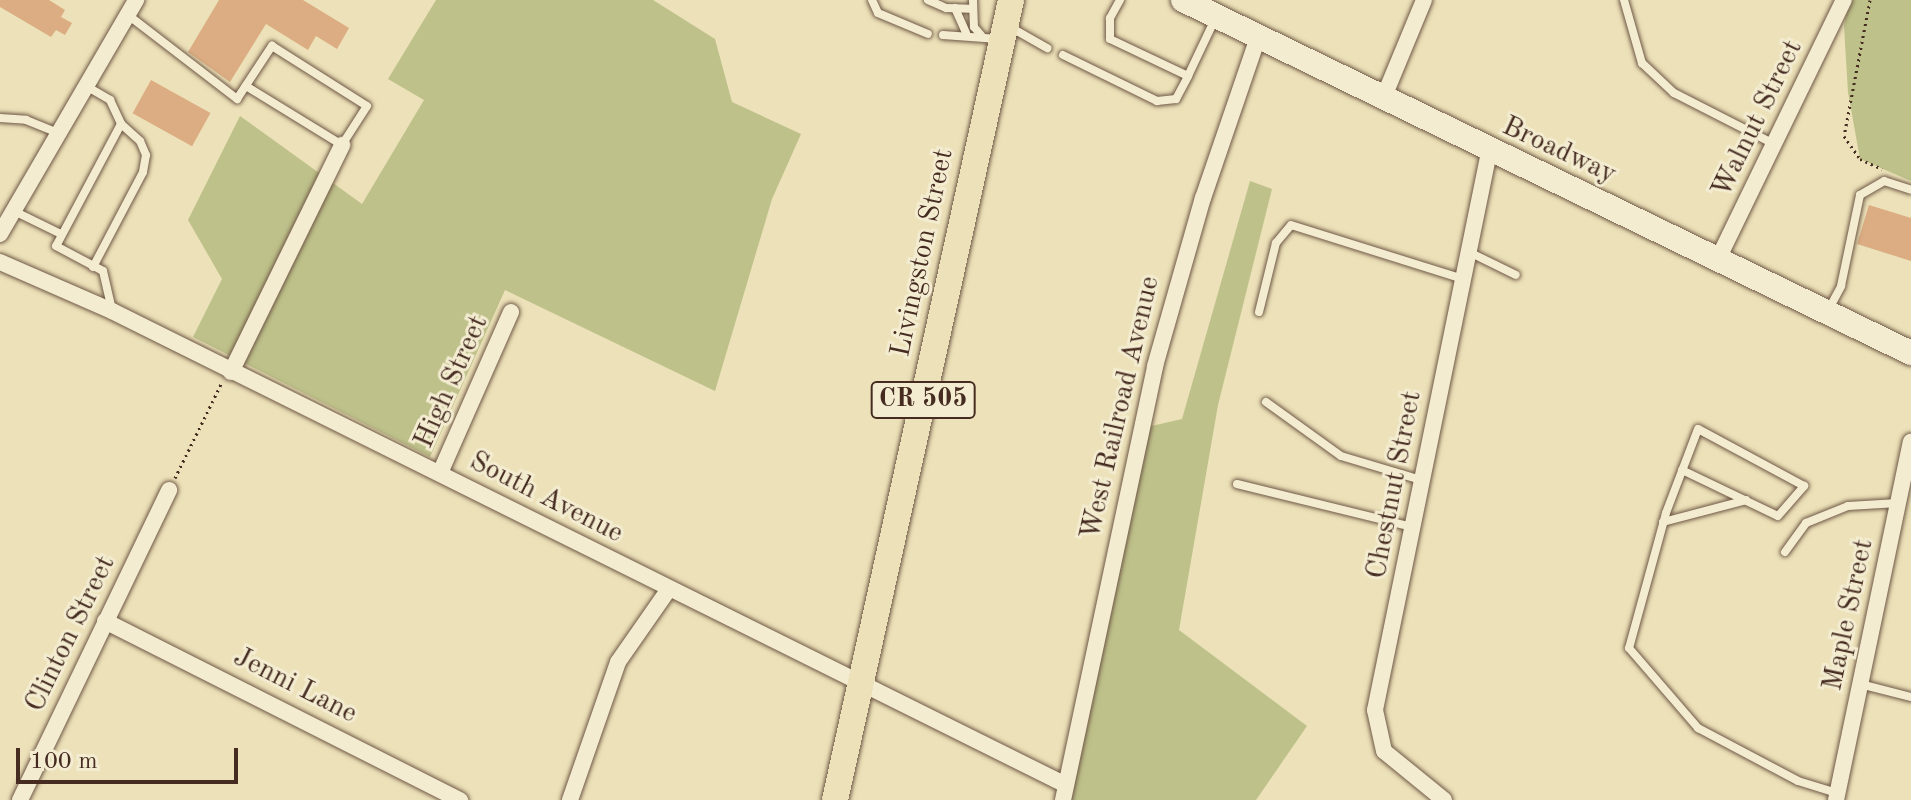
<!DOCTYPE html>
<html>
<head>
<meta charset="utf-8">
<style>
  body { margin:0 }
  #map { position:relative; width:1911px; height:800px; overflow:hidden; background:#ece1b8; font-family:"Old Standard TT",serif }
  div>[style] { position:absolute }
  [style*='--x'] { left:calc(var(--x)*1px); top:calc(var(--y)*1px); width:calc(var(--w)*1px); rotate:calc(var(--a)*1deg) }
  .green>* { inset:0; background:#bec18a }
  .building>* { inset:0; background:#dcad82; transform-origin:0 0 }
  .path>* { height:3px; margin-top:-1.5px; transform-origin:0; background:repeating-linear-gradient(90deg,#452b20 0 2px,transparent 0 6px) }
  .roads { filter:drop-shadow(0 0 2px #6f5846) drop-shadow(0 0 2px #6f5846) }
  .lane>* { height:8px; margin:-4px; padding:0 4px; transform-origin:4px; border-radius:4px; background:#f3ecd1 }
  .street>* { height:16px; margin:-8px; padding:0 8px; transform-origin:8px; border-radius:8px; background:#f3ecd1 }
  .secondary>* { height:24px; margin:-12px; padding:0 12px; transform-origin:12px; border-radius:12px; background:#f3ecd1 }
  .primary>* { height:26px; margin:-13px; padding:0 13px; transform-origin:13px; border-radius:13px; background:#ece1b8 }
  span { translate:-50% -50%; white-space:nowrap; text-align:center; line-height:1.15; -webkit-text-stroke:6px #f3ecd1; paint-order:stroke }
  .shield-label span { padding:2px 6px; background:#f3ecd1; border:2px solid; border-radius:6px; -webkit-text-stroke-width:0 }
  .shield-label { font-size:26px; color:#452b20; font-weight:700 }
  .street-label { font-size:28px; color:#452b20 }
  .scale { position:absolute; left:16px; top:748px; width:222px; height:36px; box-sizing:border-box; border:4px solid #452b20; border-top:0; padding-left:10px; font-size:24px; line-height:28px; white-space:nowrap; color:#452b20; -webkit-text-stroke:6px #f3ecd1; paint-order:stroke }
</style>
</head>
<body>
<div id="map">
  <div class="green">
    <i style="clip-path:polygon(436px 0,653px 0,715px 39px,732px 102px,801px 134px,772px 199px,715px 391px,505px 290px,430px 457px,193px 337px,222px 279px,188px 220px,240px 116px,362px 204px,424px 100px,388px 79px)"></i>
    <i style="clip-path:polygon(1849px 0,1911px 0,1911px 181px,1860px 159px,1848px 92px,1844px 26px)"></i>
    <i style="clip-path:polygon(1250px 181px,1272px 189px,1218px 405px,1179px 630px,1307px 726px,1256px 800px,1063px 800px,1143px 428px,1182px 419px)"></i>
  </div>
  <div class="building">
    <i style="clip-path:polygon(0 0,49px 0,65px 10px,61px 17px,72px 23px,65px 35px,56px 30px,51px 37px,0 7px)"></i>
    <i style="clip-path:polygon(219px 0,303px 0,349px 28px,337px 49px,316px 36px,308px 50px,266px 24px,230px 82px,188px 52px)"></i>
    <i style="left:151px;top:80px;width:68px;height:38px;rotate:29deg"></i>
    <i style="clip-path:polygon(1869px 205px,1911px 218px,1911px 261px,1857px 244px)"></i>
  </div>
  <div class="path">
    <i style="--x:1870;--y:0;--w:138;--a:100.8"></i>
    <i style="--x:1844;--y:136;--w:28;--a:55"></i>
    <i style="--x:1860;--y:159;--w:24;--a:24"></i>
    <i style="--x:175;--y:478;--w:105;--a:-63.9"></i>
  </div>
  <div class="roads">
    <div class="lane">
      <i style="--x:872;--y:0;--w:14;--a:65"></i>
      <i style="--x:878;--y:13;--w:54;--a:22.8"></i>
      <i style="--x:928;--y:0;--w:20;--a:24"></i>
      <i style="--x:946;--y:8;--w:24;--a:2"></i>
      <i style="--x:973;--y:0;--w:27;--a:88"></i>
      <i style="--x:974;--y:27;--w:11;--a:49"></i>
      <i style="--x:1120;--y:0;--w:21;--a:119"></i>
      <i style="--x:1110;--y:18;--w:21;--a:90"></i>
      <i style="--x:1110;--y:39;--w:86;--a:25.4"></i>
      <i style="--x:1188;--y:76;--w:65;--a:-64.6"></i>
      <i style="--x:1624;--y:0;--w:66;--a:74.1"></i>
      <i style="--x:1642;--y:63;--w:44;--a:43.2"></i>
      <i style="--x:1674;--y:93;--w:114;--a:27"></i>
      <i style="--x:955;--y:8;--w:27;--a:66"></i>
      <i style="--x:128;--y:15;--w:138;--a:37.6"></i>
      <i style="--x:237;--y:99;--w:64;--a:-56.6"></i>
      <i style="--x:272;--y:46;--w:112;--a:32.3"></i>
      <i style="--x:367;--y:106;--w:46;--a:122.7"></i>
      <i style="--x:342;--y:145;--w:113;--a:-148.4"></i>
      <i style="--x:1010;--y:27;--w:43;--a:29.6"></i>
      <i style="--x:943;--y:35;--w:55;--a:4.2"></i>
      <i style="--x:1063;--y:55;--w:105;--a:26.1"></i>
      <i style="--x:1157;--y:101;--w:19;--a:-6"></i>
      <i style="--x:1176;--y:99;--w:26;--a:-62"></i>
      <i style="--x:86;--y:86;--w:28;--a:30"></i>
      <i style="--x:110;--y:100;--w:26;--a:65"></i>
      <i style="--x:121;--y:124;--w:138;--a:118"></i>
      <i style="--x:56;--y:246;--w:53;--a:28"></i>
      <i style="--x:103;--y:271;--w:40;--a:77"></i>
      <i style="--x:0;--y:118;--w:26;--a:4"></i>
      <i style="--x:26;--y:120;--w:35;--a:22"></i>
      <i style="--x:14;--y:211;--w:50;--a:26.1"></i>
      <i style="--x:1469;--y:252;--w:52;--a:26.1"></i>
      <i style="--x:93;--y:267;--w:107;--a:-62.2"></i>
      <i style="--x:143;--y:172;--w:17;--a:-80"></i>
      <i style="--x:146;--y:155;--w:15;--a:-113"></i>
      <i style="--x:140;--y:141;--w:25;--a:-138"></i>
      <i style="--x:1829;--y:309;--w:26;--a:-62"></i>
      <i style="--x:1841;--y:286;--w:93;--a:-78.2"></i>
      <i style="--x:1860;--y:195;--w:28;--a:-30"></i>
      <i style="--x:1884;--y:181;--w:28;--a:18"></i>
      <i style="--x:1259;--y:312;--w:71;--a:-76.2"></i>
      <i style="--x:1276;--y:243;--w:23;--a:-50"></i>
      <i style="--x:1291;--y:225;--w:180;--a:17.4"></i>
      <i style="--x:1266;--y:402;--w:92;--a:35.8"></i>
      <i style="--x:1341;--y:456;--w:84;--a:16.7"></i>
      <i style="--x:1682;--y:470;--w:106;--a:25.6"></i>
      <i style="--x:1778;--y:516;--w:40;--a:-49"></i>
      <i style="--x:1804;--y:486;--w:120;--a:-151.7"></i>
      <i style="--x:1698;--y:429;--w:90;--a:110.9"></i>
      <i style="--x:1666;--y:513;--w:140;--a:105.3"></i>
      <i style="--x:1629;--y:648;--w:106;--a:49.2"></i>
      <i style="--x:1698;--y:728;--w:113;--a:27.9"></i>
      <i style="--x:1798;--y:781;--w:41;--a:17.1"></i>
      <i style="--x:1237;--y:484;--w:180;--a:13.8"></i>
      <i style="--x:1663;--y:522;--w:86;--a:-14.8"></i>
      <i style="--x:1785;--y:552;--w:36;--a:-54"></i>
      <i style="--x:1806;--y:523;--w:45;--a:-22"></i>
      <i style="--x:1848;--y:506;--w:50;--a:-3.4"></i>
      <i style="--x:1860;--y:684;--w:53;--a:14.3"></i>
    </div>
    <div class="street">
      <i style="--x:1383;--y:99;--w:107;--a:-67.5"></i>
      <i style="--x:0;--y:234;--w:271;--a:-59.8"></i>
      <i style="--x:1718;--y:259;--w:288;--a:-64.1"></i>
      <i style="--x:0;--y:262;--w:122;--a:23.6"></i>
      <i style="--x:112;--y:311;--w:1065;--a:26.42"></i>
      <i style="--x:231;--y:372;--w:253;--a:-63.9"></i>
      <i style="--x:440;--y:473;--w:176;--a:-66.2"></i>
      <i style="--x:105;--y:621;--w:398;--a:26.8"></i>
      <i style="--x:20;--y:800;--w:344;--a:-64.3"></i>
      <i style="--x:570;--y:800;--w:146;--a:-70.8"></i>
      <i style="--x:618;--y:662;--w:89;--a:-55.1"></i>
      <i style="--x:1063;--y:800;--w:444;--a:-78"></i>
      <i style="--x:1155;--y:366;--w:175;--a:-74.1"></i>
      <i style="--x:1203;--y:198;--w:170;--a:-71.1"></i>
      <i style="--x:1444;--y:800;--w:77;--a:-140.8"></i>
      <i style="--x:1384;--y:751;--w:42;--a:-102.4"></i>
      <i style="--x:1375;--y:710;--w:570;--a:-78.45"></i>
      <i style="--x:1836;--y:800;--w:366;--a:-78.2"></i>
    </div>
    <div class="secondary">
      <i style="--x:1183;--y:0;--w:809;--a:25.87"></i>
    </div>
    <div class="primary">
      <i style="--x:835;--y:800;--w:819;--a:-77.59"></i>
    </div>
  </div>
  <div class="shield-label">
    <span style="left:923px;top:400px">CR 505</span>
  </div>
  <div class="street-label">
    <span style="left:1758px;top:119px;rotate:-64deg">Walnut Street</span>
    <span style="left:1559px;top:151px;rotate:25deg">Broadway</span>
    <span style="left:923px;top:253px;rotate:-78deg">Livingston Street</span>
    <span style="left:452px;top:382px;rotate:-66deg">High Street</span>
    <span style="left:1121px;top:408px;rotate:-77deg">West Railroad Avenue</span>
    <span style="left:1395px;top:485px;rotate:-79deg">Chestnut Street</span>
    <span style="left:546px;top:498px;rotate:27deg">South Avenue</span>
    <span style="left:1849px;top:615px;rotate:-78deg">Maple Street</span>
    <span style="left:71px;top:634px;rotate:-64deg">Clinton Street</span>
    <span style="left:295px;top:686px;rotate:27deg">Jenni Lane</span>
  </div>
  <div class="scale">100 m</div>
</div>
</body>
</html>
